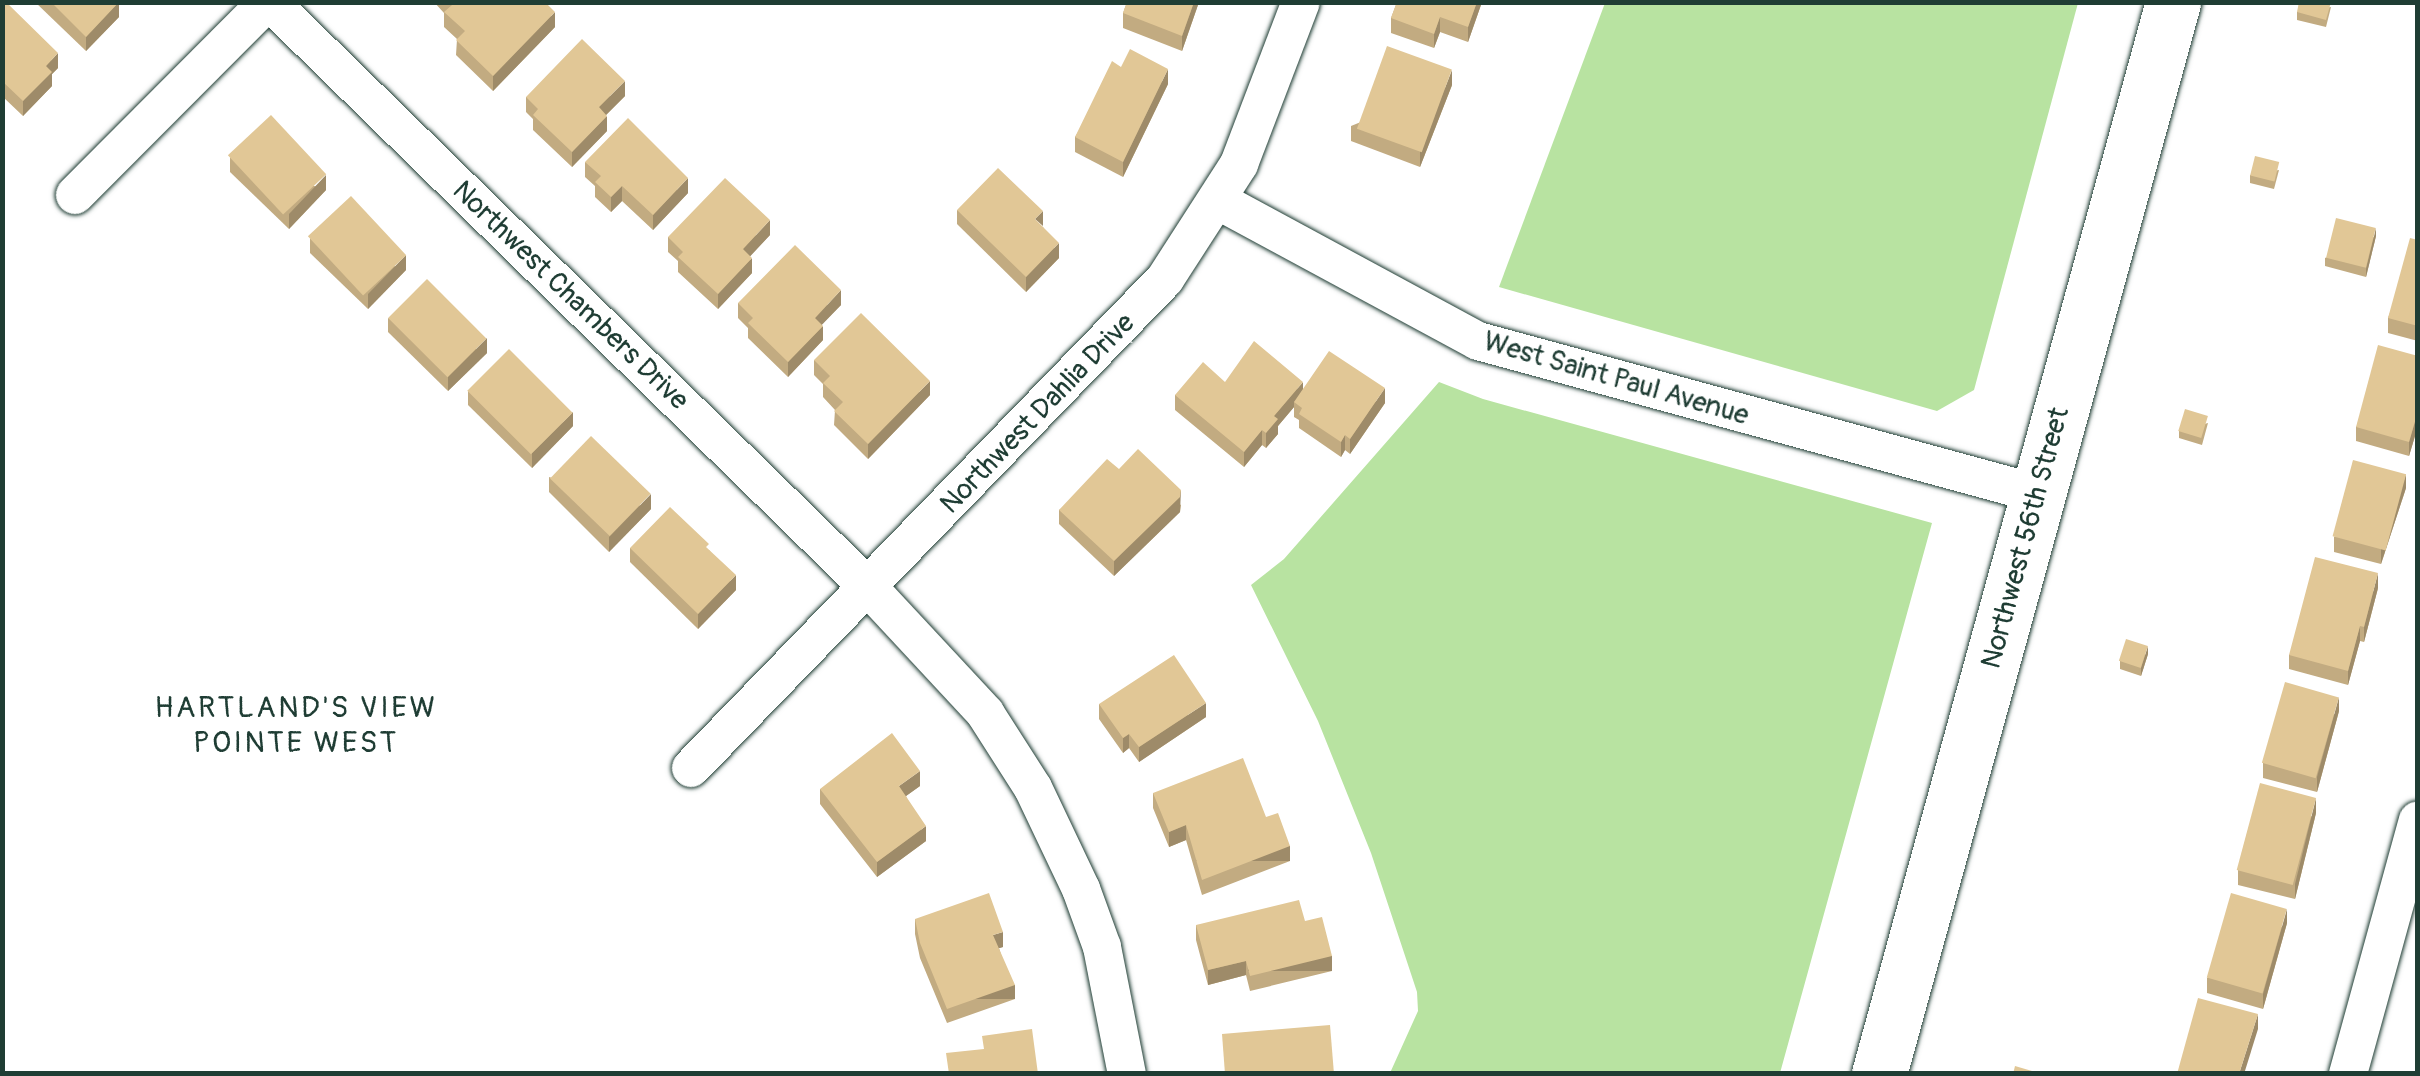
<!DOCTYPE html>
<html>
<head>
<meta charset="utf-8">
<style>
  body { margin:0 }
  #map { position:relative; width:2420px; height:1076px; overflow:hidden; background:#fff; font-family:Pangolin,sans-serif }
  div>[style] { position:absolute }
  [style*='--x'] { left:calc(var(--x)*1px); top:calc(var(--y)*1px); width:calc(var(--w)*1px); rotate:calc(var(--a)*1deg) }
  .green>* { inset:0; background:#b8e3a1 }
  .roads { filter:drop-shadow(0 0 2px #1f3d34) drop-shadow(0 0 2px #1f3d34) }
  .minor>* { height:38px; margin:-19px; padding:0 19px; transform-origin:19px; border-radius:19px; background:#fff }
  .secondary>* { height:55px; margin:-27.5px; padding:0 27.5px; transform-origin:27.5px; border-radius:27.5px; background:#fff }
  .wall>* { inset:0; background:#c2ab81 }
  .shaded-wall>* { inset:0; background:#9e8b69; transform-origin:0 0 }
  .building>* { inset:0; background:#e1c796; transform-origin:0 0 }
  span { translate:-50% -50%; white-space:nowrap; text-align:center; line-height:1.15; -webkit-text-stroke:10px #fff; paint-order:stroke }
  .street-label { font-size:28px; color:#1f3d34 }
  .neighbourhood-label { font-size:30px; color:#1f3d34; letter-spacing:2.5px }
  .frame { position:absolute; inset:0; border:5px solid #1f3d34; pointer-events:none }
</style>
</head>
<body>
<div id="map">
  <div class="green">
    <i style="clip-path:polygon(1605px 3px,2078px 3px,1974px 390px,1937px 411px,1499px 287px)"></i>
    <i style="clip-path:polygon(1439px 382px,1483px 399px,1932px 523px,1780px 1073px,1390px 1073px,1418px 1011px,1417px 992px,1371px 853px,1318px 721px,1251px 585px,1284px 559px)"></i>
  </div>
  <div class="roads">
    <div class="minor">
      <i style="--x:270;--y:2;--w:838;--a:44.37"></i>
      <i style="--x:869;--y:588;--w:171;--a:47.1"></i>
      <i style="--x:985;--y:713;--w:89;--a:57.4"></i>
      <i style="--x:1033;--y:788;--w:112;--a:64.6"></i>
      <i style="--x:1081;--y:889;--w:62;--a:70.1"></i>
      <i style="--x:1102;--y:947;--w:129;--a:78.9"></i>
      <i style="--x:75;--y:195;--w:272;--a:-45.1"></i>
      <i style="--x:1219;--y:201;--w:294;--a:28.4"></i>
      <i style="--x:1478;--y:341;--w:581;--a:15.26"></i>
      <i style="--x:691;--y:768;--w:681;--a:-45.89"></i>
      <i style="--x:1165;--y:279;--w:137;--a:-57.2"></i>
      <i style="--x:1239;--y:164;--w:173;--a:-69.1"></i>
      <i style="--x:2348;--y:1074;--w:263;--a:-74.6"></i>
    </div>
    <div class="secondary">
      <i style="--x:1879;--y:1074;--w:1112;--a:-74.66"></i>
    </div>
  </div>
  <div class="wall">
    <i style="clip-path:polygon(2px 2px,58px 68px,52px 74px,52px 86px,23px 116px,2px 96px)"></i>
    <i style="clip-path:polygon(35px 2px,119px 2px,119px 17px,86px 51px)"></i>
    <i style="clip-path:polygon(434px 2px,545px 2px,555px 27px,493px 91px,456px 55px,457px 39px,444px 27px,444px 13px)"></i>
    <i style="clip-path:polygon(1127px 2px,1199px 2px,1182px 51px,1123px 28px,1123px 13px)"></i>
    <i style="clip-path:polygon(1397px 2px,1482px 2px,1468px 42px,1440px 32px,1434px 48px,1391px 33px,1391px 18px)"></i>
    <i style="clip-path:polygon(2331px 7px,2326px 27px,2297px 20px,2297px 12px)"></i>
    <i style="clip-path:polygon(1121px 67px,1168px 84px,1123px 177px,1075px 152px,1075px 137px)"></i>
    <i style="clip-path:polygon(1452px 85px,1420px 167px,1351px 141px,1351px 126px)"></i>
    <i style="clip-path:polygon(625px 96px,606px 115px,607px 131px,572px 167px,533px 130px,533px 119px,526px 112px,526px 97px)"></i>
    <i style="clip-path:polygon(230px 157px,326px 190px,289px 229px,230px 172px)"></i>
    <i style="clip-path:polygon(585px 162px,688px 193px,653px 230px,622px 201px,611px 212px,595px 197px,595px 186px,585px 177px)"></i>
    <i style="clip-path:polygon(2279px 170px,2274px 189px,2250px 183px,2250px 175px)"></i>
    <i style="clip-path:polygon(957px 210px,1043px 227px,1059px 258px,1026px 292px,957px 224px)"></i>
    <i style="clip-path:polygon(770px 235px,750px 256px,752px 273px,718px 309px,678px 272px,678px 261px,668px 252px,668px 237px)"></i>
    <i style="clip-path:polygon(2376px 236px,2366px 277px,2325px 266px,2325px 258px)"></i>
    <i style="clip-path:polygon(310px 238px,406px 270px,368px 309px,310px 253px)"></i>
    <i style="clip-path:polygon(2418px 240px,2418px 341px,2388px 333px,2388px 318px)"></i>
    <i style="clip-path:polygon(738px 303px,841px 305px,822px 324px,823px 340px,788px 377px,748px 338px,748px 328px,738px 318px)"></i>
    <i style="clip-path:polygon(388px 318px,487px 353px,448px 391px,388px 332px)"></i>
    <i style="clip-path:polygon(2418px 356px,2418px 426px,2409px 456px,2356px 441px,2356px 427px)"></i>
    <i style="clip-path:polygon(814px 360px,930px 395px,868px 459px,834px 425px,835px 410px,823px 397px,823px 384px,814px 375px)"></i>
    <i style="clip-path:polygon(1225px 382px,1303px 389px,1385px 403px,1350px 454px,1345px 450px,1341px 457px,1299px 428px,1299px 420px,1294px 417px,1294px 407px,1278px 426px,1278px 434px,1266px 448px,1262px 445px,1244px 467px,1175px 410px,1175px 395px)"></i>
    <i style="clip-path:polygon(468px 391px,573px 426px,532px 468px,468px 405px)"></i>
    <i style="clip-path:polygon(2208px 423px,2202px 445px,2179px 438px,2179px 431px)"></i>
    <i style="clip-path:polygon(1119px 469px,1181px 505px,1180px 512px,1114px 576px,1059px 524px,1059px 510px)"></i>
    <i style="clip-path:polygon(549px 477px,651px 509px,609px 552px,549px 492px)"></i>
    <i style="clip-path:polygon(2406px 488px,2381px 564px,2334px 552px,2334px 537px)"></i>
    <i style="clip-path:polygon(630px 548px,709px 550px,736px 590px,698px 629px,630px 562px)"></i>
    <i style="clip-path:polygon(2378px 588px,2364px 642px,2360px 641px,2348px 685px,2289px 669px,2289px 655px)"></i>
    <i style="clip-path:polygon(2148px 654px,2141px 676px,2120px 669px,2120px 661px)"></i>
    <i style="clip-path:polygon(1099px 704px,1206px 717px,1139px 762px,1129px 748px,1123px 753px,1099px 719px)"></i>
    <i style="clip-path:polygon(2339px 711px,2317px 792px,2263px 778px,2263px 763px)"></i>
    <i style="clip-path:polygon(920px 786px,906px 796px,926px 841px,877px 877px,820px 804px,820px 789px)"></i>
    <i style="clip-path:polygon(1153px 793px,1266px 817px,1290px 861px,1202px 895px,1186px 840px,1169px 847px,1153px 808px)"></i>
    <i style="clip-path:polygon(2316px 813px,2295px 899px,2238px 885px,2238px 870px)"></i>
    <i style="clip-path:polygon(915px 919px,1003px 947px,999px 948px,1015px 999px,947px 1023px,920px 958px,915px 934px)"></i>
    <i style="clip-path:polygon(1305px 921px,1332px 971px,1250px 991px,1246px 975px,1208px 985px,1196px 940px,1196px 925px)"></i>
    <i style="clip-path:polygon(2287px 923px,2263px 1009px,2207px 993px,2207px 978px)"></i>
  </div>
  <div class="shaded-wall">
    <i style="clip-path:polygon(119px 2px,119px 17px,86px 51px,86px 37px)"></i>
    <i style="clip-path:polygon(1194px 2px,1199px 2px,1182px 51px,1182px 36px)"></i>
    <i style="clip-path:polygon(1477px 2px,1482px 2px,1468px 42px,1468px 27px)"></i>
    <i style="clip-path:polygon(555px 12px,555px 27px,493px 91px,493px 76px)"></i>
    <i style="clip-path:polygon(1440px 17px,1440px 32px,1434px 48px,1434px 34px)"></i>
    <i style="clip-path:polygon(58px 53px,58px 68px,52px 74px,52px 86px,23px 116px,23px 101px,46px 66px)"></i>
    <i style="clip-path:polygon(1168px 69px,1168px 84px,1123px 177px,1123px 162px)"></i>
    <i style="clip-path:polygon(1452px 70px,1452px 85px,1420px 167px,1420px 152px)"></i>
    <i style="clip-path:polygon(625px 81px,625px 96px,599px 122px,599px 107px)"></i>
    <i style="clip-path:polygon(607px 116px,607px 131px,572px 167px,572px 152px)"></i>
    <i style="clip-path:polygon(326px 175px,326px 190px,289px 229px,289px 214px)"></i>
    <i style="clip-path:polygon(688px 178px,688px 193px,653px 230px,653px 215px)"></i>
    <i style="clip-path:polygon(622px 186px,622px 201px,611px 212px,611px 197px)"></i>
    <i style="clip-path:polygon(1043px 211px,1043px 226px,1035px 219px)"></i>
    <i style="clip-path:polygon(770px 220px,770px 235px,743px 264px,743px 249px)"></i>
    <i style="clip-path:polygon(2376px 228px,2376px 236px,2366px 277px,2366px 269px)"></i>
    <i style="clip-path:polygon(1059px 243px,1059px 258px,1026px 292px,1026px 277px)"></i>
    <i style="clip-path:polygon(406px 255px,406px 270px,368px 309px,368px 294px)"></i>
    <i style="clip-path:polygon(752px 258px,752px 273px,718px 309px,718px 294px)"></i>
    <i style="clip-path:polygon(841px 290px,841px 305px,815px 332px,815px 318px)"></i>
    <i style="clip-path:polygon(823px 326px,823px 340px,788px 377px,788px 362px)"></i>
    <i style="clip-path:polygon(487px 338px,487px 353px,448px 391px,448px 377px)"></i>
    <i style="clip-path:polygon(930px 381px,930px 395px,868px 459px,868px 444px)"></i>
    <i style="clip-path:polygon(1303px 382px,1303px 397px,1294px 402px,1294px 407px,1278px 426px,1278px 434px,1266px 448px,1266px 433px,1274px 416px)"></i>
    <i style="clip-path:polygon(1385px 388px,1385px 403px,1350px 454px,1350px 439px)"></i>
    <i style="clip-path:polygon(2418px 411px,2418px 426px,2409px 456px,2409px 442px)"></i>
    <i style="clip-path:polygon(573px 412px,573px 426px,532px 468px,532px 453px)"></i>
    <i style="clip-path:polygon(1262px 430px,1262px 445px,1244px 467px,1244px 452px)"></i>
    <i style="clip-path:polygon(1345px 435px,1345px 450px,1341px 457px,1341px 442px)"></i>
    <i style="clip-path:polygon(2406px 474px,2406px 488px,2381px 564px,2381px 549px)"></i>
    <i style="clip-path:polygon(1181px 490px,1180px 512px,1114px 576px,1114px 561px)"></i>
    <i style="clip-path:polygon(651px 494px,651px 509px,609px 552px,609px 537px)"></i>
    <i style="clip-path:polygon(2378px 573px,2378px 588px,2364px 642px,2364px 627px)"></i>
    <i style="clip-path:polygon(736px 575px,736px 590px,698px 629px,698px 614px)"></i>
    <i style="clip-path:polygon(2360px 626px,2360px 641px,2348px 685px,2348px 671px)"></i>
    <i style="clip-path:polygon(2148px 646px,2148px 654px,2141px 676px,2141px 668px)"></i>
    <i style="clip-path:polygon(2339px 697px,2339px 711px,2317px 792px,2317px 777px)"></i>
    <i style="clip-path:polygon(1206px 703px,1206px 717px,1139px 762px,1139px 747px)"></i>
    <i style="clip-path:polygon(1129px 734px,1129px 748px,1123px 753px,1123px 738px)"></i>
    <i style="clip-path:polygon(920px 771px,920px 786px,899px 801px,899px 786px)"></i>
    <i style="clip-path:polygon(2316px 798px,2316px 813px,2295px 899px,2295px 884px)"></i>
    <i style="clip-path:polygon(1186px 825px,1186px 840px,1169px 847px,1169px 832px)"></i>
    <i style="clip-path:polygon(926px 826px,926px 841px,877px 877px,877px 862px)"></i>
    <i style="left:1290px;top:846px;width:15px;height:94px;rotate:90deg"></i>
    <i style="clip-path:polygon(2287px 909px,2287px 923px,2263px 1009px,2263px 994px)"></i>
    <i style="clip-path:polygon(1003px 932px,1003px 947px,993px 950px,993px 935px)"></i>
    <i style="left:1332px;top:956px;width:15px;height:84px;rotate:90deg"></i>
    <i style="clip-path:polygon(1246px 961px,1246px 975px,1208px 985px,1208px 970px)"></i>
    <i style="left:1015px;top:985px;width:14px;height:72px;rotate:90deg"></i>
    <i style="clip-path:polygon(2258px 1014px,2258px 1029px,2244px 1074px,2239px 1074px)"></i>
  </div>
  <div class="building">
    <i style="clip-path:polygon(2px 2px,6px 2px,58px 53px,46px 66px,52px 72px,23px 101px,2px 81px)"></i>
    <i style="clip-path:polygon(51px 2px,119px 2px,86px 37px)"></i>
    <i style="clip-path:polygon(449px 2px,545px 2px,555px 12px,493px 76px,456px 40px,465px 31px,444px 12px,452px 5px)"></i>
    <i style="clip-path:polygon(1127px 2px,1194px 2px,1182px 36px,1123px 13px)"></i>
    <i style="clip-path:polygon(1397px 2px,1477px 2px,1468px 27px,1440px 17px,1434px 34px,1391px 18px)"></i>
    <i style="clip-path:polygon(2299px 2px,2331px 2px,2326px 20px,2297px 12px)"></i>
    <i style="clip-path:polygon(582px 39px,625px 81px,599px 107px,607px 116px,572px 152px,533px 115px,538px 109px,526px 97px)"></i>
    <i style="left:1387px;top:46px;width:69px;height:88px;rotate:20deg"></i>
    <i style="clip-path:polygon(1130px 49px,1168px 69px,1123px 162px,1075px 137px,1112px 61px,1121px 67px)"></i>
    <i style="left:271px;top:115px;width:81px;height:59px;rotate:47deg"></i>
    <i style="clip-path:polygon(628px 118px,688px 178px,653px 215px,622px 186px,611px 197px,595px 182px,601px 176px,585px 162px)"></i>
    <i style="left:2255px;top:156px;width:25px;height:20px;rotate:14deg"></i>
    <i style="clip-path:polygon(998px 168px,1043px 211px,1035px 219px,1059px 243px,1026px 277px,957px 210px)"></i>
    <i style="clip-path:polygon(725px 178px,770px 220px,743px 249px,752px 258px,718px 294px,678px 257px,683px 252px,668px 237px)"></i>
    <i style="left:351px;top:196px;width:81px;height:59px;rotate:47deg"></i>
    <i style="left:2336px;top:218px;width:41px;height:41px;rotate:14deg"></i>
    <i style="clip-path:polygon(2410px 238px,2418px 240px,2418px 326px,2388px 318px)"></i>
    <i style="clip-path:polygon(795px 245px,841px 290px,815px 318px,823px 326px,788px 362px,748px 323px,753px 318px,738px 303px)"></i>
    <i style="left:427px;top:279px;width:84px;height:55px;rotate:45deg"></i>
    <i style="clip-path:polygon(861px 313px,930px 381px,868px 444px,834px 411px,843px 402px,823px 383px,830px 376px,814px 360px)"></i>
    <i style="clip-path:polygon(1254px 341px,1303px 382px,1274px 416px,1278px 419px,1266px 433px,1262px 430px,1244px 452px,1175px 395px,1203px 362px,1225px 382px)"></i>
    <i style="clip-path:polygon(2378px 345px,2418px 356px,2418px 411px,2409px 442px,2356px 427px)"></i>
    <i style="left:509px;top:349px;width:90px;height:59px;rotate:45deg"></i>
    <i style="clip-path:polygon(1329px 351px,1385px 388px,1350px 439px,1345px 435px,1341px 442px,1299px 414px,1302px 408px,1294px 402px)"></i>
    <i style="left:2185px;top:409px;width:24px;height:23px;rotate:17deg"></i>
    <i style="left:591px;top:436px;width:83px;height:59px;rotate:44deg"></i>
    <i style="clip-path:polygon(1138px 449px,1181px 490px,1180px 497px,1114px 561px,1059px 510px,1107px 459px,1119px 469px)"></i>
    <i style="left:2353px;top:460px;width:55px;height:79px;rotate:15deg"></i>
    <i style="clip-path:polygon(670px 507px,709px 544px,706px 547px,736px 575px,698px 614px,630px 548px)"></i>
    <i style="clip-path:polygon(2315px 557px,2378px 573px,2364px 627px,2360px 626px,2348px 671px,2289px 655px)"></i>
    <i style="left:2126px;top:639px;width:23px;height:23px;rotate:18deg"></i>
    <i style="clip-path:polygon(1174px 655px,1206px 703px,1139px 747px,1129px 734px,1123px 738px,1099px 704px)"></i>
    <i style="left:2285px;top:682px;width:56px;height:84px;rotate:16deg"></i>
    <i style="clip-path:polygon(892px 733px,920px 771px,899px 786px,926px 826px,877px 862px,820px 789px)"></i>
    <i style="clip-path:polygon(1243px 758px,1266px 817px,1278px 813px,1290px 846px,1202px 880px,1186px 825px,1169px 832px,1153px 793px)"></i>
    <i style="left:2260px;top:783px;width:58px;height:90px;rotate:15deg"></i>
    <i style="clip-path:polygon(989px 893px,1003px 932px,993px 935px,1015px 985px,947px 1009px,920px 943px,915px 919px)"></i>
    <i style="left:2231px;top:893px;width:58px;height:88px;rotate:16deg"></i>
    <i style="clip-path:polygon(1299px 900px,1305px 921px,1322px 917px,1332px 956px,1250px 976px,1246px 961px,1208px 970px,1196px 925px)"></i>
    <i style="clip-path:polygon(2198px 998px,2258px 1014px,2239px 1074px,2177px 1074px)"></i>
    <i style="clip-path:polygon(1330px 1025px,1334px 1074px,1225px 1074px,1222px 1034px)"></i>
    <i style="clip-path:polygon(1032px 1029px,1038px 1074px,949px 1074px,946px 1053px,984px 1049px,982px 1036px)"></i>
    <i style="clip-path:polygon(2015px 1066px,2032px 1071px,2032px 1074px,2013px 1074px)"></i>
  </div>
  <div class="street-label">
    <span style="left:570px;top:296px;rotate:44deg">Northwest Chambers Drive</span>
    <span style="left:1616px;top:379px;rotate:16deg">West Saint Paul Avenue</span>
    <span style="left:1038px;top:414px;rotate:-46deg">Northwest Dahlia Drive</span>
    <span style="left:2026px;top:538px;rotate:-75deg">Northwest 56th Street</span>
  </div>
  <div class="neighbourhood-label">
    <span style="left:296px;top:725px">HARTLAND'S VIEW<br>POINTE WEST</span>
  </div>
  <div class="frame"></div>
</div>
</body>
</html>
